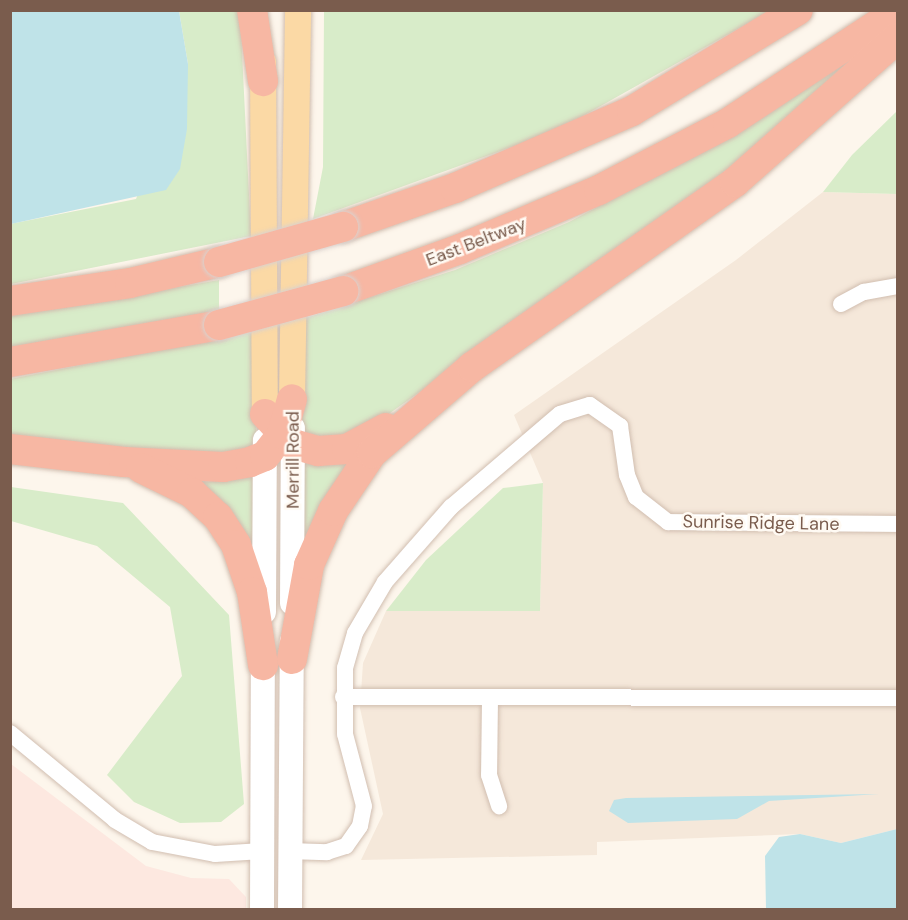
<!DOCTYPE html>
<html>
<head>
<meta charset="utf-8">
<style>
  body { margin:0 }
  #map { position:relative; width:908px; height:920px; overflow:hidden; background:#fdf6ec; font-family:"DM Sans",sans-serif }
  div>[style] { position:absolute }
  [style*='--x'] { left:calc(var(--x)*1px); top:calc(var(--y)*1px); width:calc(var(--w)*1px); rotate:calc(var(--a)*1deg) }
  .residential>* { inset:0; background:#f5e8da }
  .commercial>* { inset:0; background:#fde8e0 }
  .green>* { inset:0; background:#d8ecc9 }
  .water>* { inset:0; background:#bfe3e8 }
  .roads { filter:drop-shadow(0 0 2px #d1beb0) drop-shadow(0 0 2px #d1beb0) }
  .minor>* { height:16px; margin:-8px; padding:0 8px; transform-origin:8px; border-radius:8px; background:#fff }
  .secondary>* { height:24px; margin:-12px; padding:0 12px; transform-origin:12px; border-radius:12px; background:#fff }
  .primary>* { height:26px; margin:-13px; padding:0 13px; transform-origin:13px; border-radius:13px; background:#fbd9a5 }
  .motorway>* { height:30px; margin:-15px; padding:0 15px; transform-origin:15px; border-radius:15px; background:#f7b7a3 }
  .bridges { filter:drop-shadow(0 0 2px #dad1cd) drop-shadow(0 0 2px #dad1cd) }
  .motorway-bridge>* { height:30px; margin:-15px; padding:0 15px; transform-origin:15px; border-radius:15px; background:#f7b7a3 }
  span { translate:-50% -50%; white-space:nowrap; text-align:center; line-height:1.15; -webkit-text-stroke:5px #fffaf3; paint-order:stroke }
  .street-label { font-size:18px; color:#7a5c4d }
  .frame { position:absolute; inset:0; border:12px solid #7a5c4d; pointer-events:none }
</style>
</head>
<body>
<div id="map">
  <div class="residential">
    <i style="clip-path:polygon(823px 192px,897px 194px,897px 829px,841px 843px,800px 834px,597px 842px,597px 855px,361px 860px,383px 814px,360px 708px,363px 663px,386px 611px,540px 610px,543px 483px,514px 415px,736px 260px)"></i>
  </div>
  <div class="commercial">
    <i style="clip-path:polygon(11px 764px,146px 866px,191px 878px,229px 879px,246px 897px,246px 909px,11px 909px)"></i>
  </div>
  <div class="green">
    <i style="clip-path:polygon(179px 11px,240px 11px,251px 236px,11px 284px,10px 224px,136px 199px,188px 64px)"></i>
    <i style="clip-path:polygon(324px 11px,770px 11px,558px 130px,313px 219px,323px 167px)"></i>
    <i style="clip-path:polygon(886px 36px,771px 144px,349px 442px,338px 446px,300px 430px,302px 319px,455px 270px,569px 222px,748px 127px)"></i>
    <i style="clip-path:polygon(897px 111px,897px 194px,823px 192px,852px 155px)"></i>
    <i style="clip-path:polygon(219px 280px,219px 313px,11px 354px,11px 316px)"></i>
    <i style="clip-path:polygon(256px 331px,256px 449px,246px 457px,11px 444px,10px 379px)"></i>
    <i style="clip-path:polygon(359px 455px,305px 557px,301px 456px)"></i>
    <i style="clip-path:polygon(254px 476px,254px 556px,190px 484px)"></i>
    <i style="clip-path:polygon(543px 483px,540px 611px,386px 611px,426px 560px,503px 488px)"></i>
    <i style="clip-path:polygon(11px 487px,123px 503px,229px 615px,244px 804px,221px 822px,180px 823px,134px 802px,107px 775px,182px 676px,170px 607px,97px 546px,11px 521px)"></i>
  </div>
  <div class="water">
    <i style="clip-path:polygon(10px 11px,179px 11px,188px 64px,187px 129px,180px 169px,166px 190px,11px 224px)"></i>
    <i style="clip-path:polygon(879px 794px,769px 801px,737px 819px,628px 823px,609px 811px,614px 800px,626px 798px)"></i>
    <i style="clip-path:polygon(897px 829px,897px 909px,766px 909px,765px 856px,779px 837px,800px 834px,841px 843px)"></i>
  </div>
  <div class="roads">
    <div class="minor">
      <i style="--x:841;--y:304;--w:26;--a:-28"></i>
      <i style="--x:864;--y:292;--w:35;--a:-10"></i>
      <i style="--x:343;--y:697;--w:555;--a:0.1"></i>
      <i style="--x:490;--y:698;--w:77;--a:90.7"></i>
      <i style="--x:489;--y:775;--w:33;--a:72"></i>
      <i style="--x:10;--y:733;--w:136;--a:39.6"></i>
      <i style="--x:115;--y:820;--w:43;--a:30.7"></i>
      <i style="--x:152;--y:842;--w:64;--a:10.8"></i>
      <i style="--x:215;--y:854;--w:47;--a:-3.7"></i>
      <i style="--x:289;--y:851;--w:38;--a:2"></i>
      <i style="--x:327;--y:852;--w:20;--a:-18"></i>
      <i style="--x:346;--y:846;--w:24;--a:-55"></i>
      <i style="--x:360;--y:826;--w:20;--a:-79"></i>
      <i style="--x:364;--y:806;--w:74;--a:-104.8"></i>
      <i style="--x:345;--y:734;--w:66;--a:-90"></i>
      <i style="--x:345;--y:668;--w:36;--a:-74"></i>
      <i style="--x:355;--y:633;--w:59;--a:-59.5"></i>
      <i style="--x:385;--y:582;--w:100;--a:-48.7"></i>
      <i style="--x:451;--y:507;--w:143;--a:-40.5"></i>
      <i style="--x:560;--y:414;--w:31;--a:-17"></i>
      <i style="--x:590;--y:405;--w:37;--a:35"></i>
      <i style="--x:620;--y:426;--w:49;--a:81.9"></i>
      <i style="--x:627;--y:475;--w:24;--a:68"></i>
      <i style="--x:636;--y:497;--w:41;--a:38"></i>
      <i style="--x:668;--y:522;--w:230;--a:0.5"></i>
    </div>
    <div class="secondary">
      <i style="--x:292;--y:603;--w:175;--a:-89.7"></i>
      <i style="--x:264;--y:612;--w:172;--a:-89.7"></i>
      <i style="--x:262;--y:910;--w:263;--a:-89.8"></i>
      <i style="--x:290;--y:910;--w:269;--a:-89.6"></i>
    </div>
    <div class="primary">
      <i style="--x:263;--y:62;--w:352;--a:89.7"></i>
      <i style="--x:292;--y:399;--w:389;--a:-89.1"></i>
    </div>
    <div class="motorway">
      <i style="--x:252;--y:10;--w:72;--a:81.2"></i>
      <i style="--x:343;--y:227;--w:119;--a:-19.2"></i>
      <i style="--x:455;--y:188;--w:193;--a:-23.5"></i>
      <i style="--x:632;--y:111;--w:194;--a:-31.3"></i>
      <i style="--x:343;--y:291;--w:124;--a:-19.7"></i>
      <i style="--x:460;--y:249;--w:151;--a:-23"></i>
      <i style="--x:599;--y:190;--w:145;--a:-27.4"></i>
      <i style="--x:728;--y:123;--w:204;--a:-33.4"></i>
      <i style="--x:10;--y:301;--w:121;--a:-8.5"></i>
      <i style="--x:130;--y:283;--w:91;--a:-13.3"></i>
      <i style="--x:10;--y:362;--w:212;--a:-10"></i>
      <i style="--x:265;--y:414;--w:41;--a:47"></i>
      <i style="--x:293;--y:444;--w:26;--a:16"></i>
      <i style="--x:318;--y:451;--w:29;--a:-4"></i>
      <i style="--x:347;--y:449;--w:44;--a:-28.3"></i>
      <i style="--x:10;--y:449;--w:115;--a:6.5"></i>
      <i style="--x:124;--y:462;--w:99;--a:2.9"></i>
      <i style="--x:223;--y:467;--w:27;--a:-10"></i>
      <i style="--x:250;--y:462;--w:16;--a:-22"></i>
      <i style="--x:265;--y:456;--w:28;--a:-52"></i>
      <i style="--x:282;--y:434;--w:36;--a:-74"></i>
      <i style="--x:141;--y:468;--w:57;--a:26.1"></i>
      <i style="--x:192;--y:493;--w:35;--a:43"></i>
      <i style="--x:218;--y:517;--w:33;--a:57"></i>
      <i style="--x:236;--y:545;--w:50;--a:71.2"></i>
      <i style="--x:252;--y:592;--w:74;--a:81.4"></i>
      <i style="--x:292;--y:659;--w:96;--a:-79.7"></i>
      <i style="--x:309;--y:565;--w:59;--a:-66"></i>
      <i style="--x:333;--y:511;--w:70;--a:-56.1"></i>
      <i style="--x:372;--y:453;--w:132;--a:-40.7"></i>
      <i style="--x:472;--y:367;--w:322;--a:-35.1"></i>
      <i style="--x:735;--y:182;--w:217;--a:-41.5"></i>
    </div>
  </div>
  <div class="bridges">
    <div class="motorway-bridge">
      <i style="--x:219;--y:262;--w:129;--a:-15.8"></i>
      <i style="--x:219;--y:325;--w:129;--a:-15.3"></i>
    </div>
  </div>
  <div class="street-label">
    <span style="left:476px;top:242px;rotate:-21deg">East Beltway</span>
    <span style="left:293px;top:460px;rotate:-90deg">Merrill Road</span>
    <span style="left:761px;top:523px;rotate:1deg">Sunrise Ridge Lane</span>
  </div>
  <div class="frame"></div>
</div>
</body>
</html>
